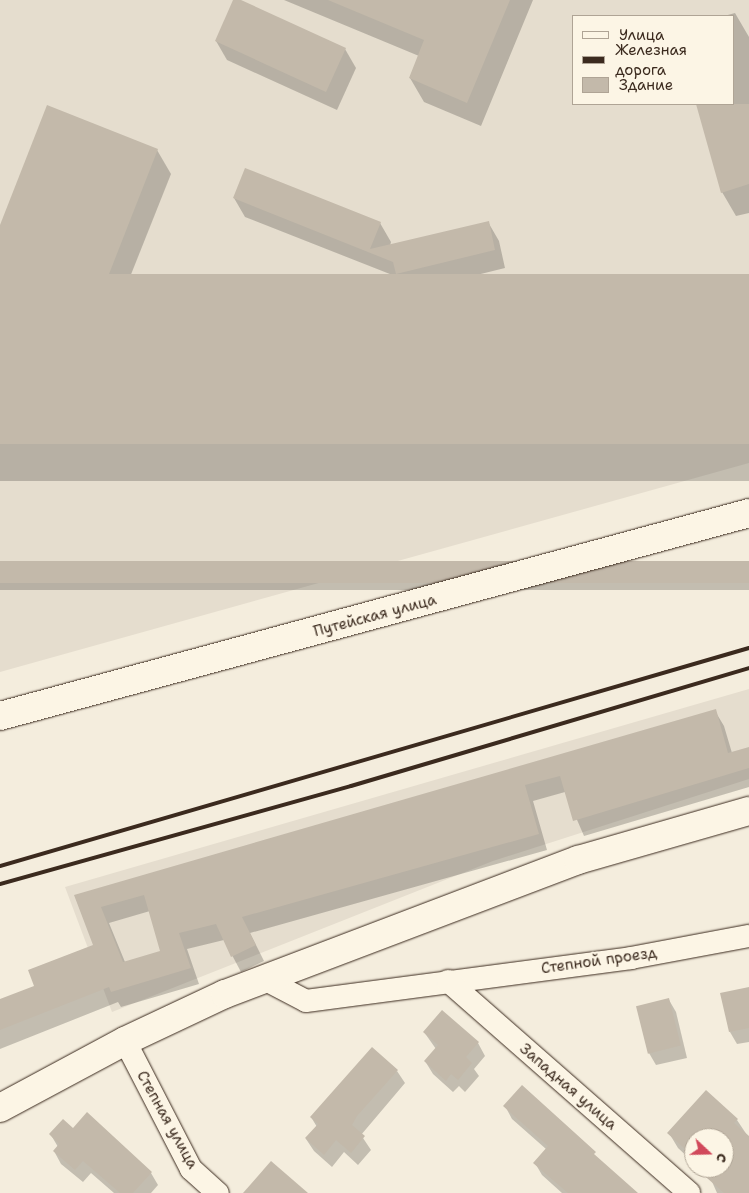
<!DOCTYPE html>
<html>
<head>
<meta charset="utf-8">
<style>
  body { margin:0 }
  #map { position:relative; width:749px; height:1193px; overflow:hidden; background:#f4eddd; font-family:"Shantell Sans",sans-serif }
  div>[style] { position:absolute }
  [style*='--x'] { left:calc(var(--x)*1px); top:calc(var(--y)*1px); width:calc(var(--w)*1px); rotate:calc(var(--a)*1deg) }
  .built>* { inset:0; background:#e5ddce }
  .shadow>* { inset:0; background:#0003; transform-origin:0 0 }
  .building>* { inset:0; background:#c3b9aa; transform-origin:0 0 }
  .roads { filter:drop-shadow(0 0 1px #3b2a1e) drop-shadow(0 0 1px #3b2a1e) }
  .street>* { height:22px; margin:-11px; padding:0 11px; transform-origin:11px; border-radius:11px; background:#fcf5e5 }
  .secondary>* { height:28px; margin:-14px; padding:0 14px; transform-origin:14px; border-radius:14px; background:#fcf5e5 }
  .rail>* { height:4px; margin:-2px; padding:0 2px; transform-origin:2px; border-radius:2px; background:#3b2a1e }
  span { translate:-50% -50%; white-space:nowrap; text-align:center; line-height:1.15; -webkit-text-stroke:4px #fcf5e5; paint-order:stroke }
  .street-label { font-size:15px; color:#3b2a1e }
  .legend { position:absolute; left:572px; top:15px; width:162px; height:90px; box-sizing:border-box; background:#fcf5e5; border:1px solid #afa495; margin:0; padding:6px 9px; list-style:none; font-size:15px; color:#3b2a1e }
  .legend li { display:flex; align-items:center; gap:10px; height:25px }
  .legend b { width:25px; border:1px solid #afa495 }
  .north { position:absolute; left:684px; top:1128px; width:50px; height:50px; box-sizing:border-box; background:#fcf5e5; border:1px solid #afa495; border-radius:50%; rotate:111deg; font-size:14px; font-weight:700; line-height:20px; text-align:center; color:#3b2a1e }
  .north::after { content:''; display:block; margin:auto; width:18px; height:22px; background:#d1495b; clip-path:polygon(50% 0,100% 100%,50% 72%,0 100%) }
</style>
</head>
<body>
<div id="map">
  <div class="built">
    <i style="clip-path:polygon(evenodd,0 0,749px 0,749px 463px,0 672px,0 0,573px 16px,733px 16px,733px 104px,573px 104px,573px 16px)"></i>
    <i style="clip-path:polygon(749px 689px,749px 779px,493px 861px,112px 1012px,65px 887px)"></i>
  </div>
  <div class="shadow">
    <i style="clip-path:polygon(235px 0,345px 49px,356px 68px,337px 110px,227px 60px,216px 41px)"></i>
    <i style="clip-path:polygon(284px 0,533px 0,481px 126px,424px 102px,410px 78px,419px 56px)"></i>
    <i style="clip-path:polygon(735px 13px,749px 37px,749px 213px,736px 216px,722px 192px,697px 104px,733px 104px,733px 16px,724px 16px)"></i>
    <i style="clip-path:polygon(157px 150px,171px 174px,93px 370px,0 334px,0 228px)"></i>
    <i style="clip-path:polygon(234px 198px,380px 223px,391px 242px,390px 246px,488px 222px,499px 241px,505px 268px,408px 292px,400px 278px,245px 217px)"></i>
    <i style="left:749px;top:275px;width:206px;height:778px;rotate:90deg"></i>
    <i style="left:749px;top:562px;width:28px;height:781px;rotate:90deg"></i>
    <i style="clip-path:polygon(evenodd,715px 711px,724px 726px,732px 753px,749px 748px,749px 787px,584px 836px,565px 792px,533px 801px,547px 850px,250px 933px,264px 961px,241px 972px,224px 940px,187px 949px,199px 984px,121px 1007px,118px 1002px,0 1049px,0 1001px,36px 986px,94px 945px,75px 896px,715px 711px,150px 911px,162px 952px,125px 962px,109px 923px,150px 911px)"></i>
    <i style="clip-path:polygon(749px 988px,749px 1042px,737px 1044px,730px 1032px)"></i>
    <i style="clip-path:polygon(669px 1000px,676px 1012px,687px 1058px,656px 1065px,649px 1053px)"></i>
    <i style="clip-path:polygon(424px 1032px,478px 1043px,485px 1056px,474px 1069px,479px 1076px,465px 1092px,459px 1086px,453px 1092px,433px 1074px,425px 1061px,436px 1049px)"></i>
    <i style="clip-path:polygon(397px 1071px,405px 1083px,361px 1135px,371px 1150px,358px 1165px,344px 1152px,332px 1167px,314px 1151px,306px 1139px,317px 1127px,311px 1117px)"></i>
    <i style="clip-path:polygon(505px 1106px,635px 1193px,562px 1193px,542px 1175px,535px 1163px,546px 1149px,512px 1119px)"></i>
    <i style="clip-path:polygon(737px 1120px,749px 1138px,749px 1193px,717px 1193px,710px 1177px,700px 1168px,724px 1168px,724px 1138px,694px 1138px,694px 1163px,678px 1148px,669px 1133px)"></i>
    <i style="clip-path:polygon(51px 1135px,151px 1173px,158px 1185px,151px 1193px,114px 1193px,91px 1173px,83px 1182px,61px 1164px,54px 1151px,58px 1147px)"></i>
  </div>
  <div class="building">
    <i style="clip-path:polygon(233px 0,241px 0,346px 48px,326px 92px,215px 41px)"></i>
    <i style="clip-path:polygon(328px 0,510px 0,467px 103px,409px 78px,424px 40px)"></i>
    <i style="clip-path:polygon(696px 104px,749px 104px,749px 184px,721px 193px)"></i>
    <i style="clip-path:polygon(47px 105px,158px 149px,80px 348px,0 316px,0 225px)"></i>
    <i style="clip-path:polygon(245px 168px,381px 222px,370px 249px,489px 221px,495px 250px,396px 274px,393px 262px,233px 198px)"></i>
    <i style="left:749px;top:274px;width:170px;height:778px;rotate:90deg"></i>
    <i style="left:749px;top:561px;width:22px;height:780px;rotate:90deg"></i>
    <i style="clip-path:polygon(evenodd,716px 709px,728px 753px,749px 747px,749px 768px,573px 821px,560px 776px,525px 785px,539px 834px,242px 917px,256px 945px,231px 957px,216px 924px,179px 933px,191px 968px,111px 992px,109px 987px,0 1030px,0 999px,34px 986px,28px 970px,93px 945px,74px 895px,716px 709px,144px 895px,160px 951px,123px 962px,101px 907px,144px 895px)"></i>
    <i style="clip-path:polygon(749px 987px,749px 1028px,729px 1032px,720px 993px)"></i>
    <i style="left:669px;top:998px;width:49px;height:34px;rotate:76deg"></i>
    <i style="clip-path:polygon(442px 1010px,479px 1042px,466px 1057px,472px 1063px,458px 1080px,451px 1074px,446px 1081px,424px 1061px,438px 1045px,423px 1032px)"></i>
    <i style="clip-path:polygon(372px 1047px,398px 1070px,357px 1116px,352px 1125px,365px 1136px,351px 1153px,336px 1140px,324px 1155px,305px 1138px,318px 1124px,310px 1117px)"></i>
    <i style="clip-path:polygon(522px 1085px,596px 1152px,594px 1154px,638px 1193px,568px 1193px,533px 1163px,548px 1146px,503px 1106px)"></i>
    <i style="clip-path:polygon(706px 1090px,738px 1119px,734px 1123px,749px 1136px,749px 1193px,724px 1193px,707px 1178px,712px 1173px,707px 1168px,724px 1168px,724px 1138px,694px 1138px,694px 1157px,667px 1133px)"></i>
    <i style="clip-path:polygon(87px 1112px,152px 1172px,133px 1193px,120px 1193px,83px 1161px,75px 1170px,53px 1151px,59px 1144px,49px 1134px,63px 1119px,73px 1128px)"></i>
    <i style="clip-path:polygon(271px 1161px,308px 1193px,243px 1193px)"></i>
  </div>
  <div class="roads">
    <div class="street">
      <i style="--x:264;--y:979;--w:47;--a:27.6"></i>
      <i style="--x:306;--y:1001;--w:328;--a:-7.5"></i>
      <i style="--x:631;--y:958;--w:120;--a:-10.6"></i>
      <i style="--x:448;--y:981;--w:321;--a:41.3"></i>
      <i style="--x:125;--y:1041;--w:144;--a:62.7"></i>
      <i style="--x:191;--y:1169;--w:36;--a:42"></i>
    </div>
    <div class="secondary">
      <i style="--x:0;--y:716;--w:776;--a:-15.16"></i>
      <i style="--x:0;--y:1108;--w:142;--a:-28.2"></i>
      <i style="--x:125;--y:1041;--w:110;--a:-25.2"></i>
      <i style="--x:225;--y:994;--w:378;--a:-20.8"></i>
      <i style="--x:578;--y:860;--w:178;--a:-16"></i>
    </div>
  </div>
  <div class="rail">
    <i style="--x:0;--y:866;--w:780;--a:-16.23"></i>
    <i style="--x:0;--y:884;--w:364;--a:-15.6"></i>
    <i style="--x:351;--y:786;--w:415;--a:-16.5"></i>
  </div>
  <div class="street-label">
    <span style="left:375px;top:616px;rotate:-15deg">Путейская улица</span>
    <span style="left:599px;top:961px;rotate:-8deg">Степной проезд</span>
    <span style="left:568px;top:1087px;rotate:41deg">Западная улица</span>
    <span style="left:167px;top:1120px;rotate:61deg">Степная улица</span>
  </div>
  <ul class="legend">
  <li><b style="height:6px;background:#fcf5e5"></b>Улица</li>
  <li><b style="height:6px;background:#3b2a1e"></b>Железная дорога</li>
  <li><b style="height:14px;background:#c3b9aa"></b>Здание</li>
  </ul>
  <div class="north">С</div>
</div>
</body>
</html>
